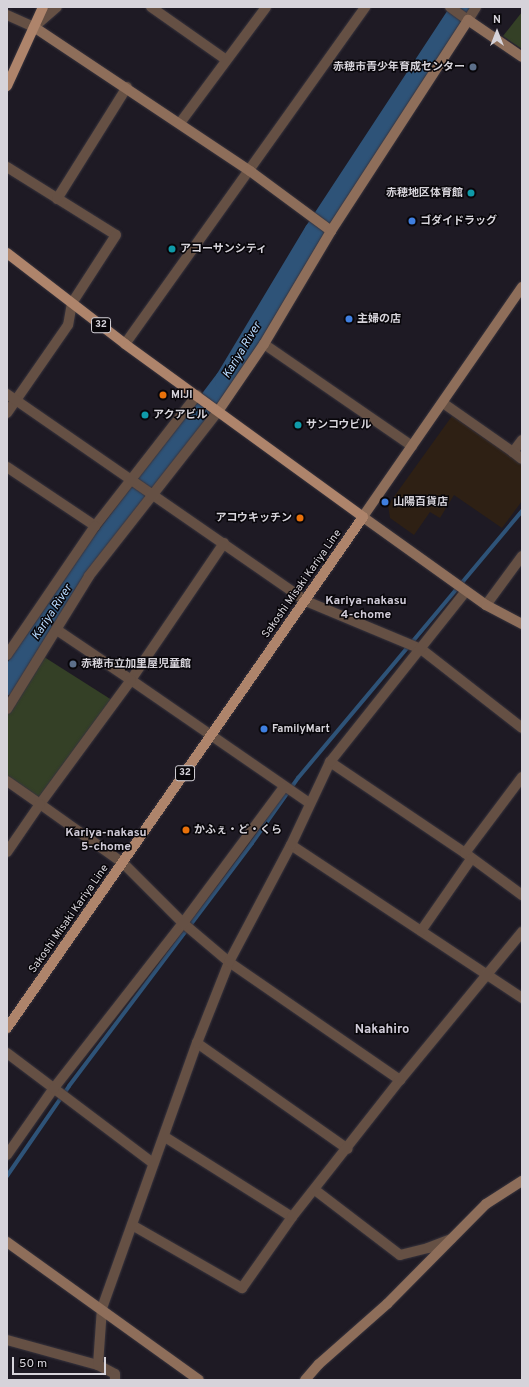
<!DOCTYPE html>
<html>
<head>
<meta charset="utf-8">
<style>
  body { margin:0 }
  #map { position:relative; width:529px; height:1387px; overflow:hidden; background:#1e1a24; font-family:Overpass,"Noto Sans JP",sans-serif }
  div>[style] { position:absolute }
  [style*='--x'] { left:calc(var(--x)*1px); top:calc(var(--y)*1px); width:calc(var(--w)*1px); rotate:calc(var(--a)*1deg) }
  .industrial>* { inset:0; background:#2e2014 }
  .green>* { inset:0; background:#344026 }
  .stream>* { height:4px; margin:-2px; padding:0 2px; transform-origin:2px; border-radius:2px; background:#2e5378 }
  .river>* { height:23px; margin:-11.5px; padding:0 11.5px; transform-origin:11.5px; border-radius:11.5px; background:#2e5378 }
  .roads { filter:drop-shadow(0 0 1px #38343d) drop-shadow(0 0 1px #38343d) }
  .street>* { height:10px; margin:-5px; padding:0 5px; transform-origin:5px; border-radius:5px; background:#655044 }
  .secondary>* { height:10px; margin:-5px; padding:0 5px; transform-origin:5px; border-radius:5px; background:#8e6e5a }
  .primary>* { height:10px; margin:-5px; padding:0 5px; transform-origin:5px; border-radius:5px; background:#ae846b }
  .dots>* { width:11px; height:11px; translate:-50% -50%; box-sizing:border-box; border:2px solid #08060a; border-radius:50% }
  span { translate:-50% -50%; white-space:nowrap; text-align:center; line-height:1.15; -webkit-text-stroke:3px #08060a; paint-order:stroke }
  .shield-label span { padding:1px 3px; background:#08060a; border:1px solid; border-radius:3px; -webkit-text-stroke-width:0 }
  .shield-label { font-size:10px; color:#d6d3da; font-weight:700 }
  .poi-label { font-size:11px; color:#d6d3da; font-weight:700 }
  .right { translate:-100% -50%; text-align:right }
  .left { translate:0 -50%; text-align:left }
  .street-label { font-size:11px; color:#d6d3da }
  .water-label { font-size:12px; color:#b6d9fd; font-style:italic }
  .neighbourhood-label { font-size:12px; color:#d1ccd9; font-weight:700 }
  .quarter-label { font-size:13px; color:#d1ccd9; font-weight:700 }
  .frame { position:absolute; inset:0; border:8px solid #d6d3da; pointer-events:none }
  .north { position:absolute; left:477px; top:12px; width:40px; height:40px; -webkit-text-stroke:3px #08060a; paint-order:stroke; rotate:0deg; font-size:11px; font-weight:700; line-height:16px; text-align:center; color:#d6d3da }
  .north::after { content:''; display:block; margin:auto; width:14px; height:18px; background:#d6d3da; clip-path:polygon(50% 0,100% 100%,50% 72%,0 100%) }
  .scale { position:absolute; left:12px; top:1357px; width:94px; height:18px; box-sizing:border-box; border:2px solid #d6d3da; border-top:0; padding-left:5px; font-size:12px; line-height:14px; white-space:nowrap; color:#d6d3da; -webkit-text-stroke:3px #08060a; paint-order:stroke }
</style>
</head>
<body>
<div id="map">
  <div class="industrial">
    <i style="clip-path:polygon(452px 416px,522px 464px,522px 501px,502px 528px,454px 495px,440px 518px,430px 512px,414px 535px,390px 518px,388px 505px)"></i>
  </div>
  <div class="green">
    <i style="clip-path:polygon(522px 12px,522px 49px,503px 36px)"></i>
    <i style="clip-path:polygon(41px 655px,115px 702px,40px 804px,7px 781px,7px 709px)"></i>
  </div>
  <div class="stream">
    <i style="--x:7;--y:1176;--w:109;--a:-55.4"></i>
    <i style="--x:69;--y:1086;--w:304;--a:-53"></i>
    <i style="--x:252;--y:843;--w:80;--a:-54.7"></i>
    <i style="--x:298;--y:778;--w:349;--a:-50"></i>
  </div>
  <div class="river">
    <i style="--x:7;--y:683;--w:116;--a:-57"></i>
    <i style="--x:70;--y:586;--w:258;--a:-52.9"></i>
    <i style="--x:226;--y:380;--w:173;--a:-59"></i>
    <i style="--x:315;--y:232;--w:269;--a:-56.7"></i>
  </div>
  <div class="roads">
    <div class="street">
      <i style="--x:151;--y:7;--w:90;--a:35.1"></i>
      <i style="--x:450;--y:7;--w:22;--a:36"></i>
      <i style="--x:468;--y:20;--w:15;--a:-58"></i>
      <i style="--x:7;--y:15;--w:30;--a:24"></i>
      <i style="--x:34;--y:27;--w:30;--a:-41"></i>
      <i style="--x:180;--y:123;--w:144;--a:-53.4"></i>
      <i style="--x:7;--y:167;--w:128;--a:32"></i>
      <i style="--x:116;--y:235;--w:81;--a:122.9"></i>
      <i style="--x:72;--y:303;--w:22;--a:100"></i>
      <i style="--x:68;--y:325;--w:107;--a:124.7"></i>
      <i style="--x:57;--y:199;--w:132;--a:-58"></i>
      <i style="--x:125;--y:344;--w:414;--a:-54.5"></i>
      <i style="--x:264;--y:344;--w:180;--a:34.6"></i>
      <i style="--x:7;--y:394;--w:364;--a:34.7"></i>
      <i style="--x:306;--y:601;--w:125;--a:22.7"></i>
      <i style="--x:421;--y:649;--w:128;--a:38"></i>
      <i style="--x:443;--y:403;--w:85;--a:35"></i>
      <i style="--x:513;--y:452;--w:15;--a:-53"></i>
      <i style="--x:513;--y:452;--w:11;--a:38"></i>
      <i style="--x:7;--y:467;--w:106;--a:33.8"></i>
      <i style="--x:95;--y:526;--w:166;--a:-52.1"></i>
      <i style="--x:224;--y:543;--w:166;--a:124.2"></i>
      <i style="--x:131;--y:680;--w:216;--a:34.6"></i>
      <i style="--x:486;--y:605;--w:61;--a:-53.7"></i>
      <i style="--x:57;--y:630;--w:89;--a:34"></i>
      <i style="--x:131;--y:680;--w:154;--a:126.3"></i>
      <i style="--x:40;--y:804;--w:102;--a:35.4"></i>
      <i style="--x:123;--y:863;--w:85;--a:45"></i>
      <i style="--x:183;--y:923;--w:60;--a:40.3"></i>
      <i style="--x:229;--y:962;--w:208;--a:34.6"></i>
      <i style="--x:7;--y:655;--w:156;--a:-55.7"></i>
      <i style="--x:7;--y:709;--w:156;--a:-58.3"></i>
      <i style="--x:89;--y:576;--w:211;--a:-51.9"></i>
      <i style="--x:330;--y:762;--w:163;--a:34"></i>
      <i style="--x:465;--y:853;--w:71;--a:36.4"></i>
      <i style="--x:7;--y:781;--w:40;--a:34.9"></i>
      <i style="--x:40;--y:804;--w:58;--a:124.5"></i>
      <i style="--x:291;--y:845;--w:277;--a:33.5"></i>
      <i style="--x:465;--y:853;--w:95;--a:-53.1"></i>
      <i style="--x:421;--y:931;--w:88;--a:-55.2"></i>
      <i style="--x:197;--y:1043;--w:184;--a:35.1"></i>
      <i style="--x:7;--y:1053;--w:183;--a:37"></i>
      <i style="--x:165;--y:1137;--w:150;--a:32.2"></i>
      <i style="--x:7;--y:1155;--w:82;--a:-55"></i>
      <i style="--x:54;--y:1088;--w:209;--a:-52"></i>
      <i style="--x:183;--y:923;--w:169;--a:-53.4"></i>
      <i style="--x:315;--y:1190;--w:107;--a:37.4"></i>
      <i style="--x:400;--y:1255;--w:29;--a:-14"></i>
      <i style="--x:428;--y:1248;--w:25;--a:-21"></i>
      <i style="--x:132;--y:1225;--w:127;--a:29.8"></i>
      <i style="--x:242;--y:1288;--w:87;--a:-54.8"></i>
      <i style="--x:292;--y:1217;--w:174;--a:-51.8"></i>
      <i style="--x:400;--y:1080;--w:192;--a:-50.5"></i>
      <i style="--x:7;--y:1340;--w:94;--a:15.4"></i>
      <i style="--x:98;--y:1365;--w:19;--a:28"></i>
      <i style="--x:115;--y:1374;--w:6;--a:90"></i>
      <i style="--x:98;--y:1365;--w:57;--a:-86"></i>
      <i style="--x:102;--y:1308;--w:282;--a:-70.3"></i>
      <i style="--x:197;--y:1043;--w:87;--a:-68.4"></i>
      <i style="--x:229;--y:962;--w:132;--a:-62.1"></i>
      <i style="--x:291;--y:845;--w:92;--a:-64.8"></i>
      <i style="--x:330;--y:762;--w:218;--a:-51.5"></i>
    </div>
    <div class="secondary">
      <i style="--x:34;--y:27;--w:260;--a:33.7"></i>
      <i style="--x:250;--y:171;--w:101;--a:36.5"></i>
      <i style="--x:522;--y:287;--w:280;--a:124.7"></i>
      <i style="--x:363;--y:517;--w:151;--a:35.6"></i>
      <i style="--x:486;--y:605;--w:41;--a:27.8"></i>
      <i style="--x:219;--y:410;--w:80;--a:-55.7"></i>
      <i style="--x:264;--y:344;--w:131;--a:-59.3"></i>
      <i style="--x:331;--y:231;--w:252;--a:-57"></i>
      <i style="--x:468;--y:20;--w:65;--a:34.4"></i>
      <i style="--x:7;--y:1242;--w:236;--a:35.7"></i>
      <i style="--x:305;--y:1380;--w:21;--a:-49"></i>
      <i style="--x:319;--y:1364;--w:91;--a:-41.4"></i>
      <i style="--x:387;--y:1304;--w:141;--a:-45.3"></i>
      <i style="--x:486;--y:1204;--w:43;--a:-32.6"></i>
    </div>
    <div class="primary">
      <i style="--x:7;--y:86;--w:87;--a:-65.5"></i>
      <i style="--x:7;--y:253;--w:149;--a:37.6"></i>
      <i style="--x:125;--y:344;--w:294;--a:36"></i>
      <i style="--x:363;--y:517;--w:623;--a:124.86"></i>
    </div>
  </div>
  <div class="dots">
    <i style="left:473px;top:67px;background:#5c6f8a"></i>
    <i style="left:471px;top:193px;background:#0f9aa8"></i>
    <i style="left:412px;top:221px;background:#3f7fe0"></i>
    <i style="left:172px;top:249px;background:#0f9aa8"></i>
    <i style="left:349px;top:319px;background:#3f7fe0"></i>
    <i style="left:163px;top:395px;background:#e8710a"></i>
    <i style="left:145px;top:415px;background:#0f9aa8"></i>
    <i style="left:298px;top:425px;background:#0f9aa8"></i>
    <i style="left:385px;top:502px;background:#3f7fe0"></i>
    <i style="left:300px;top:518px;background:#e8710a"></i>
    <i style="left:73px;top:664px;background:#5c6f8a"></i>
    <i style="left:264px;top:729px;background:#3f7fe0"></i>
    <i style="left:186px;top:830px;background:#e8710a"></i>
  </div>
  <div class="shield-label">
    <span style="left:101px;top:325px">32</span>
    <span style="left:185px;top:773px">32</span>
  </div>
  <div class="poi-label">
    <span class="right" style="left:465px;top:67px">赤穂市青少年育成センター</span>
    <span class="right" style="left:463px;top:193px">赤穂地区体育館</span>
    <span class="left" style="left:420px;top:221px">ゴダイドラッグ</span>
    <span class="left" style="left:180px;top:249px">アコーサンシティ</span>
    <span class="left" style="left:357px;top:319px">主婦の店</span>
    <span class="left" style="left:171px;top:395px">MIJI</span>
    <span class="left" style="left:153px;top:415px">アクアビル</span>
    <span class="left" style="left:306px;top:425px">サンコウビル</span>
    <span class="left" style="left:393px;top:502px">山陽百貨店</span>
    <span class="right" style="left:292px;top:518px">アコウキッチン</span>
    <span class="left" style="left:81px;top:664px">赤穂市立加里屋児童館</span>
    <span class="left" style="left:272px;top:729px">FamilyMart</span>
    <span class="left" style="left:194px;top:830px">かふぇ・ど・くら</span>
  </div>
  <div class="street-label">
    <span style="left:302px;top:584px;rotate:-55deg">Sakoshi Misaki Kariya Line</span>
    <span style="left:69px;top:919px;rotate:-55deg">Sakoshi Misaki Kariya Line</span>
  </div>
  <div class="water-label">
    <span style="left:243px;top:351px;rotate:-59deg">Kariya River</span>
    <span style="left:53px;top:613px;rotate:-57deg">Kariya River</span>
  </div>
  <div class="neighbourhood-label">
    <span style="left:366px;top:609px">Kariya-nakasu<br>4-chome</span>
    <span style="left:106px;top:841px">Kariya-nakasu<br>5-chome</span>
  </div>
  <div class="quarter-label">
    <span style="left:382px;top:1030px">Nakahiro</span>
  </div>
  <div class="frame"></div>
  <div class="north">N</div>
  <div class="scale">50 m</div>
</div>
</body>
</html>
